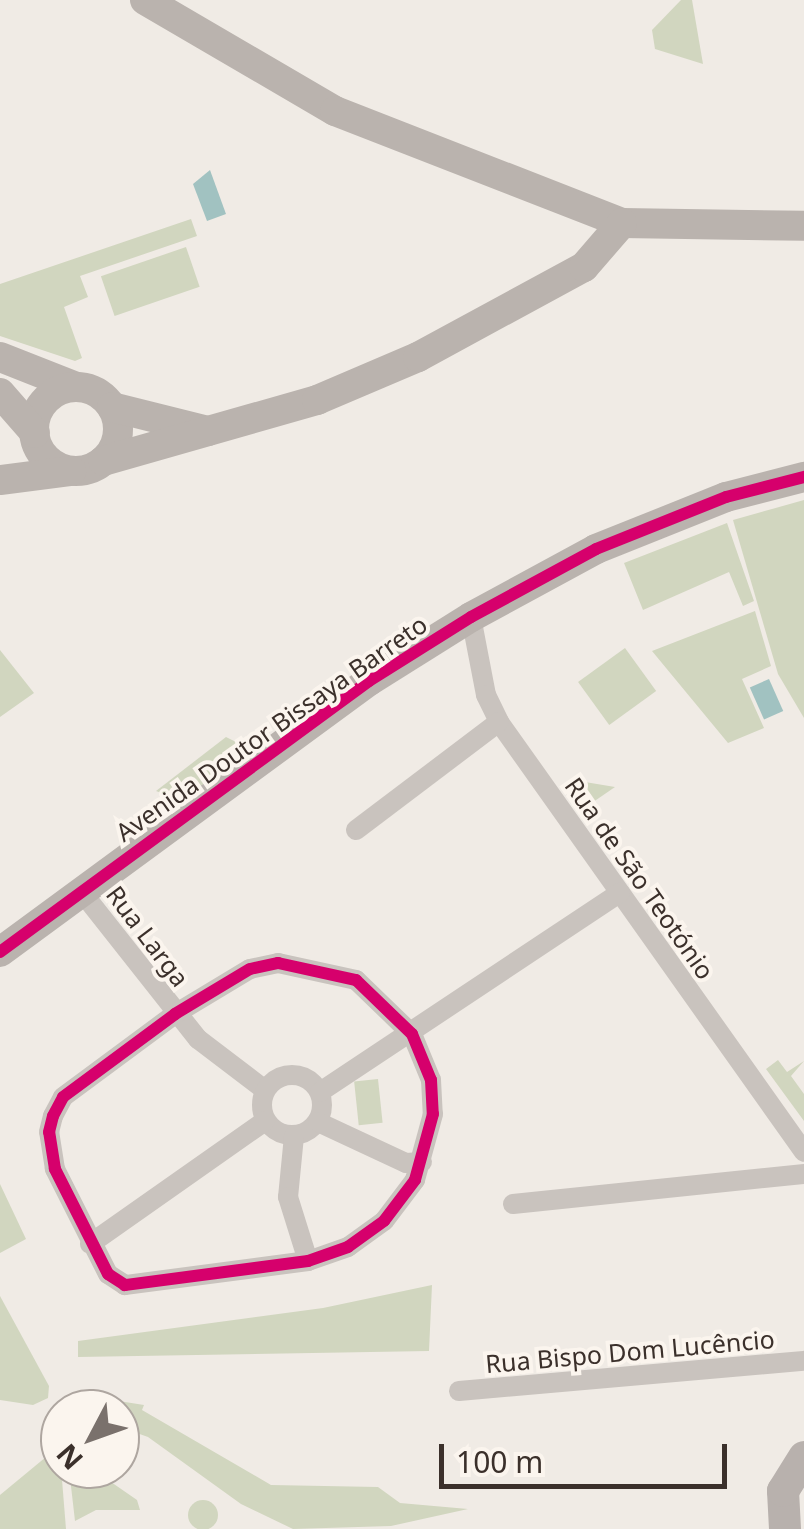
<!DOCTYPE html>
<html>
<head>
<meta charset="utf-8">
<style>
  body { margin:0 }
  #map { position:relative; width:804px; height:1529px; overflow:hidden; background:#f0ebe5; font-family:"Noto Sans",sans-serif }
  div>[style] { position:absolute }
  .green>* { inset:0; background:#d1d6bf; transform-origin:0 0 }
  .round { border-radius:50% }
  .water>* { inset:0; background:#a1c2c1; transform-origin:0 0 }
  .street>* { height:20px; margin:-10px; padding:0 10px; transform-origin:10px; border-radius:10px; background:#c9c3be }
  .street>.ring { margin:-10px; padding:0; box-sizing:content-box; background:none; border:20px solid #c9c3be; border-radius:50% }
  .secondary>* { height:30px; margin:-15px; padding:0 15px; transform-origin:15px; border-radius:15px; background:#bab3ae }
  .secondary>.ring { margin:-15px; padding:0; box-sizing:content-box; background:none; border:30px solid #bab3ae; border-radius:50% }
  .primary>* { height:32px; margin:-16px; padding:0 16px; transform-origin:16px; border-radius:16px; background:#b8b1ad }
  .cycleway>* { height:12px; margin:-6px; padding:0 6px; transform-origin:6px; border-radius:6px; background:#d6006c }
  span { translate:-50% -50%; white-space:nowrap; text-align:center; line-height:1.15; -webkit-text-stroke:8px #fbf5ee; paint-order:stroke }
  .street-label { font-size:25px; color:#3b302b }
  .north { position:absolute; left:40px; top:1389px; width:100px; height:100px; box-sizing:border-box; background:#fbf5ee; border:2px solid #aea6a0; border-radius:50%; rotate:229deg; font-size:28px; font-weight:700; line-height:40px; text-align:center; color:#3b302b }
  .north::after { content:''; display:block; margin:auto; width:35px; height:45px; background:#7a716c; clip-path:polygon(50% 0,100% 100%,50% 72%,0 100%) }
  .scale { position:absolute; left:439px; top:1444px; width:288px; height:45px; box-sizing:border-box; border:5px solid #3b302b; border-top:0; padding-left:12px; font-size:30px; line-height:35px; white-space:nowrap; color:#3b302b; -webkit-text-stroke:8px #fbf5ee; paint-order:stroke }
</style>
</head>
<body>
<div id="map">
  <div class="green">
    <i style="clip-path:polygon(681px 0,692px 0,703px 64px,655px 49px,652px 30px)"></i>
    <i style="clip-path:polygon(191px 219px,197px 236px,80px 276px,88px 297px,64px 307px,82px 358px,75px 361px,0 336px,0 284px)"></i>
    <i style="left:186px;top:247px;width:42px;height:90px;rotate:71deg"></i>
    <i style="clip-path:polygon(804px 500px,804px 718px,778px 674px,733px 520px)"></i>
    <i style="clip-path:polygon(727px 523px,754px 601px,743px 606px,729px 572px,643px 610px,624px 563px)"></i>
    <i style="clip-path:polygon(755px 611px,771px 666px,742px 679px,764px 728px,728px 743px,652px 651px)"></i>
    <i style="left:625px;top:648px;width:53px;height:58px;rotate:54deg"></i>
    <i style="clip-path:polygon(0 650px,34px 693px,0 717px)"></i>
    <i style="clip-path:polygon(226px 737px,244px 746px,233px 763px,183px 801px,156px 791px)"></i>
    <i style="clip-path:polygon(579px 781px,615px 787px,583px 809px,569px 788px)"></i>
    <i style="clip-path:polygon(778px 1060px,787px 1072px,804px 1061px,791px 1076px,804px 1094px,804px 1121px,766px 1069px)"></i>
    <i style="left:378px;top:1079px;width:44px;height:24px;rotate:84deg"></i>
    <i style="clip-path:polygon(0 1184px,26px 1239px,0 1253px)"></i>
    <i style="clip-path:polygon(432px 1285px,429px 1351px,78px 1357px,78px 1341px,323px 1308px)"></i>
    <i style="clip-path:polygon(0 1296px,49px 1386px,48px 1398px,33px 1405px,0 1400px)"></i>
    <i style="clip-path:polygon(100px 1398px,144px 1405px,142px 1410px,271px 1485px,378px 1487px,400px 1503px,468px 1509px,391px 1526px,293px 1529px,241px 1504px,148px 1437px,120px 1427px,120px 1409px,97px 1409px)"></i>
    <i style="clip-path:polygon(52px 1452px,60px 1455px,66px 1529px,0 1529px,0 1495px)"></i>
    <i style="clip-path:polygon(69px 1469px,98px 1473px,137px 1500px,140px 1510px,96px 1510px,75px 1521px)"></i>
    <i class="round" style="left:188px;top:1500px;width:30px;height:30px"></i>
  </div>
  <div class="water">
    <i style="clip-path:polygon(210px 170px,226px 214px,207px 221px,193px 184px)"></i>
    <i style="left:769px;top:679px;width:35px;height:21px;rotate:66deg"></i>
  </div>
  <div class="street">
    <i style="left:471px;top:617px;width:79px;rotate:79.1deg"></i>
    <i style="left:486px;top:695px;width:30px;rotate:64deg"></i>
    <i style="left:499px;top:722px;width:527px;rotate:54.65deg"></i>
    <i style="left:356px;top:830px;width:179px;rotate:-37.1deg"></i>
    <i style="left:81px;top:891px;width:189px;rotate:51.7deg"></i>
    <i style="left:198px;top:1039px;width:84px;rotate:37.3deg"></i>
    <i style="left:278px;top:963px;width:80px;rotate:12.3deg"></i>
    <i style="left:356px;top:980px;width:78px;rotate:44deg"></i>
    <i style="left:412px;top:1034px;width:50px;rotate:67.6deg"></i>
    <i style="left:431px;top:1080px;width:34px;rotate:87deg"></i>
    <i style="left:433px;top:1114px;width:68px;rotate:105.3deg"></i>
    <i style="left:415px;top:1180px;width:51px;rotate:127.1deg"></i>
    <i style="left:384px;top:1221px;width:44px;rotate:144.2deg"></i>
    <i style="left:348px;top:1247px;width:42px;rotate:160.7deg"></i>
    <i style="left:308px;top:1261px;width:185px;rotate:172.5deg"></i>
    <i style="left:125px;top:1285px;width:20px;rotate:-147deg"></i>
    <i style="left:108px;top:1274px;width:118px;rotate:-116.8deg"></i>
    <i style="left:55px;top:1169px;width:37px;rotate:-99deg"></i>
    <i style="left:49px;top:1132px;width:16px;rotate:-76deg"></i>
    <i style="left:53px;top:1116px;width:21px;rotate:-62deg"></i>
    <i style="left:63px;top:1097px;width:139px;rotate:-36.5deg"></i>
    <i style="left:175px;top:1014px;width:87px;rotate:-31deg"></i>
    <i style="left:250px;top:969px;width:29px;rotate:-12deg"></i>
    <i class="ring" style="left:262px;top:1075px;width:40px;height:40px"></i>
    <i style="left:320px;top:1092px;width:360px;rotate:-33.6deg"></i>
    <i style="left:318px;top:1122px;width:97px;rotate:25deg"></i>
    <i style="left:406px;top:1163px;width:16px;rotate:-4deg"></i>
    <i style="left:294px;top:1136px;width:61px;rotate:95.6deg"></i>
    <i style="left:288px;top:1197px;width:67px;rotate:72.6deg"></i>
    <i style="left:513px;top:1204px;width:293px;rotate:-5.9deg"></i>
    <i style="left:90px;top:1244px;width:214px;rotate:-35.1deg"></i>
    <i style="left:459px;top:1391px;width:346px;rotate:-5deg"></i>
  </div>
  <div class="secondary">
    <i style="left:145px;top:0;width:220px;rotate:30.3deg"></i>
    <i style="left:335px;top:111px;width:308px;rotate:21.3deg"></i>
    <i style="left:622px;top:223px;width:182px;rotate:0.9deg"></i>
    <i style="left:0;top:357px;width:82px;rotate:21.5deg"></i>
    <i class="ring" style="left:34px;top:387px;width:54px;height:54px"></i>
    <i style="left:0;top:393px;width:53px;rotate:48.8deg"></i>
    <i style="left:112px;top:407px;width:99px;rotate:14deg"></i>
    <i style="left:103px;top:461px;width:223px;rotate:-15.9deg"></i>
    <i style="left:317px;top:400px;width:110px;rotate:-23.1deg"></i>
    <i style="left:418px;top:357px;width:189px;rotate:-28.5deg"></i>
    <i style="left:584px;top:267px;width:58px;rotate:-49.2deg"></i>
    <i style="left:0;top:480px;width:72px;rotate:-7.2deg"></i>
    <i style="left:0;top:952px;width:458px;rotate:-36.3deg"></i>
    <i style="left:369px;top:681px;width:120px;rotate:-32.1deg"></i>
    <i style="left:471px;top:617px;width:142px;rotate:-28.5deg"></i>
    <i style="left:596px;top:549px;width:140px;rotate:-21.8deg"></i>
    <i style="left:726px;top:497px;width:81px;rotate:-14.4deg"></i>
  </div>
  <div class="primary">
    <i style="left:785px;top:1529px;width:38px;rotate:-93deg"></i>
    <i style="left:783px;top:1491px;width:40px;rotate:-58deg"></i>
  </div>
  <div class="cycleway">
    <i style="left:0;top:952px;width:458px;rotate:-36.3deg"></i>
    <i style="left:369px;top:681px;width:120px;rotate:-32.1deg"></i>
    <i style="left:471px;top:617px;width:142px;rotate:-28.5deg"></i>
    <i style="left:596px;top:549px;width:140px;rotate:-21.8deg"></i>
    <i style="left:726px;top:497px;width:81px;rotate:-14.4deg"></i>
    <i style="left:278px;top:963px;width:80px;rotate:12.3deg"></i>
    <i style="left:356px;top:980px;width:78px;rotate:44deg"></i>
    <i style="left:412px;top:1034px;width:50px;rotate:67.6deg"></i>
    <i style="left:431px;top:1080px;width:34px;rotate:87deg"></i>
    <i style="left:433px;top:1114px;width:68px;rotate:105.3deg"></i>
    <i style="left:415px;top:1180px;width:51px;rotate:127.1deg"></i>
    <i style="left:384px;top:1221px;width:44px;rotate:144.2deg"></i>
    <i style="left:348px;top:1247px;width:42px;rotate:160.7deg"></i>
    <i style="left:308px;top:1261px;width:185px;rotate:172.5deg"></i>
    <i style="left:125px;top:1285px;width:20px;rotate:-147deg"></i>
    <i style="left:108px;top:1274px;width:118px;rotate:-116.8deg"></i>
    <i style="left:55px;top:1169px;width:37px;rotate:-99deg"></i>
    <i style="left:49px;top:1132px;width:16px;rotate:-76deg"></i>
    <i style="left:53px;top:1116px;width:21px;rotate:-62deg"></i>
    <i style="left:63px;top:1097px;width:139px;rotate:-36.5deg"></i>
    <i style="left:175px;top:1014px;width:87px;rotate:-31deg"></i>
    <i style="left:250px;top:969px;width:29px;rotate:-12deg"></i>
  </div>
  <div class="street-label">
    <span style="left:271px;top:728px;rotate:-35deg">Avenida Doutor Bissaya Barreto</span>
    <span style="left:640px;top:878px;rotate:55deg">Rua de São Teotónio</span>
    <span style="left:148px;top:936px;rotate:53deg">Rua Larga</span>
    <span style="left:630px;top:1351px;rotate:-5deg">Rua Bispo Dom Lucêncio</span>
  </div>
  <div class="north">N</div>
  <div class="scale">100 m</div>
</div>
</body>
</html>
